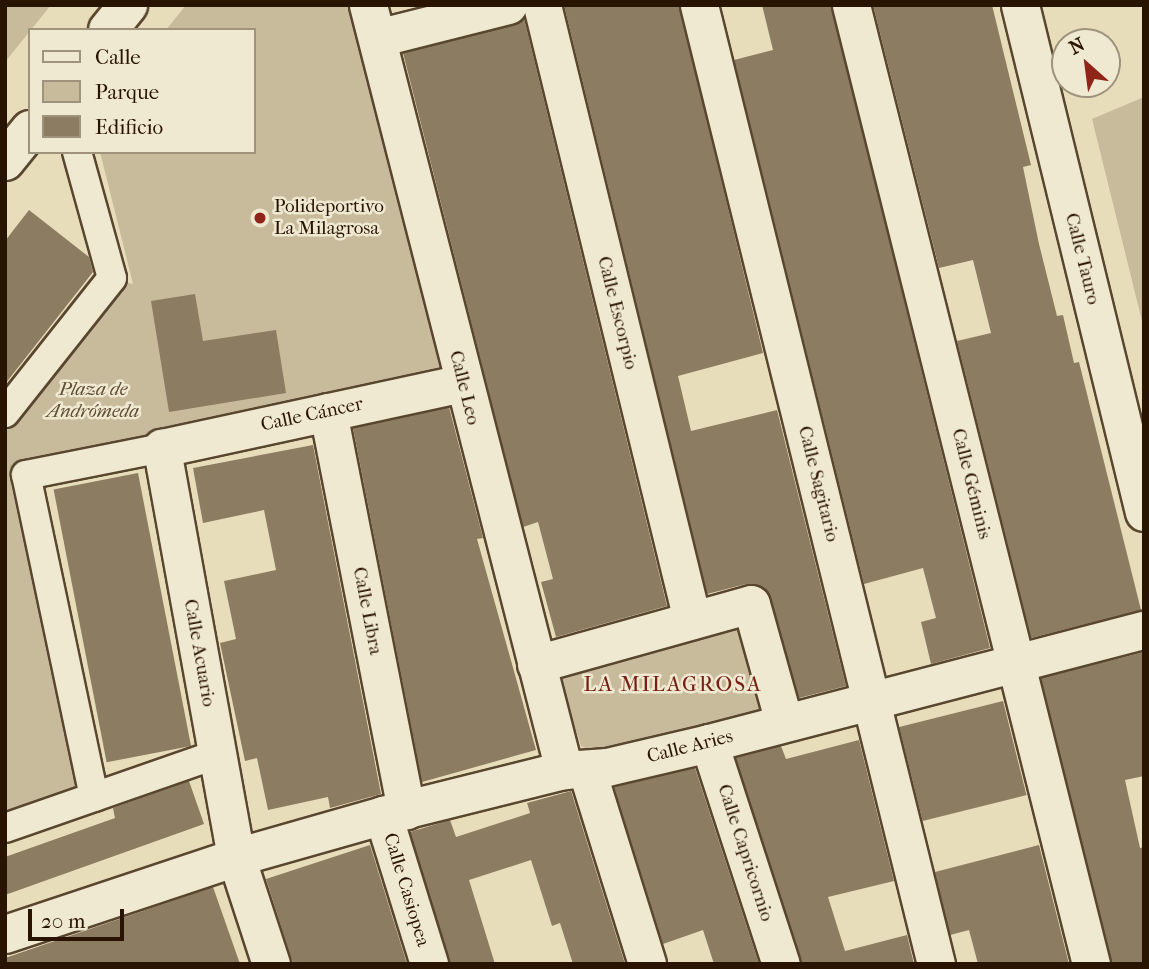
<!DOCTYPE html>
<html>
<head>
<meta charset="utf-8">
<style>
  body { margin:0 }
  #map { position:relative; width:1149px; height:969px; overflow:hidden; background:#e8ddba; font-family:"IM FELL French Canon",serif }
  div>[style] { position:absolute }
  .green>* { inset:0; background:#c8bb9b }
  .building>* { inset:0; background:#8c7c61; transform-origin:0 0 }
  .roads { filter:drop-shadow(2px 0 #59462f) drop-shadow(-2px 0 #59462f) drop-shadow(0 2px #59462f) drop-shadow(0 -2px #59462f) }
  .pedestrian>* { height:28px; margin:-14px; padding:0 14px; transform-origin:14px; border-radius:14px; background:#f0e9d2 }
  .minor>* { height:37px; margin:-18.5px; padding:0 18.5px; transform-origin:18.5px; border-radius:18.5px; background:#f0e9d2 }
  .tertiary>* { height:38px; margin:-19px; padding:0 19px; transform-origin:19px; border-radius:19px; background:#f0e9d2 }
  .dots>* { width:19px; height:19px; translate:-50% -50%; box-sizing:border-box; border:4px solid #f0e9d2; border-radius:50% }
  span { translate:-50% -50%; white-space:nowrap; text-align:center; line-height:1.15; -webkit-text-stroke:5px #f0e9d2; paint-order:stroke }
  .poi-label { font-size:19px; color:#291301 }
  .left { translate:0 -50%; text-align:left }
  .street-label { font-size:19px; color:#291301 }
  .park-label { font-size:19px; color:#614e37; font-style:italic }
  .neighbourhood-label { font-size:21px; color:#7a1f14; letter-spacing:2px }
  .frame { position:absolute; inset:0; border:7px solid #291301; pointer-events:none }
  .legend { position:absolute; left:28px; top:28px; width:228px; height:126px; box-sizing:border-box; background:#f0e9d2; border:2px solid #a0937e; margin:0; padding:9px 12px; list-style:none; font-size:21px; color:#291301 }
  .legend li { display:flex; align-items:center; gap:14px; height:35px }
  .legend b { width:35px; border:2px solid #a0937e }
  .north { position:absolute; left:1051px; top:28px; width:70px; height:70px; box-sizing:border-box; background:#f0e9d2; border:2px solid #a0937e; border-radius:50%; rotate:332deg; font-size:19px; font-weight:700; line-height:28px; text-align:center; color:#291301 }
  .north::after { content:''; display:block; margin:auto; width:24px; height:32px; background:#8f2418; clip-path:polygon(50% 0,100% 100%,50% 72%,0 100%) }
  .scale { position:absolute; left:28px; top:909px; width:96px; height:32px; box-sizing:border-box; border:4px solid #291301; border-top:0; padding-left:9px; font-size:21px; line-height:24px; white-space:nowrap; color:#291301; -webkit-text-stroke:5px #f0e9d2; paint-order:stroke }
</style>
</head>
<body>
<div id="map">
  <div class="green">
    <i style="clip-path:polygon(5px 5px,51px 5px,5px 62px)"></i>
    <i style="clip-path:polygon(186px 5px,350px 5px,441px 367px,160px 429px,162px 448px,27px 475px,94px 797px,13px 825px,5px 802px,5px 413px,112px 278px,133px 284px,100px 152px,254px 152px,254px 30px,166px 30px)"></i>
    <i style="clip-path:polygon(1144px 97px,1144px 329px,1092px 119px)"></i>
    <i style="clip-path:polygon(735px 620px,751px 629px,770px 698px,759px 711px,600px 754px,581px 746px,560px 682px,571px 664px)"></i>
  </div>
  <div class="building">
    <i style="clip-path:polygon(564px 5px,679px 5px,763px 353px,678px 376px,691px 431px,777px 410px,846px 686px,799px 698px,765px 589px,746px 584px,707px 594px)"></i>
    <i style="clip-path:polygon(762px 5px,831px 5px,990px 648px,931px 664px,921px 622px,936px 618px,923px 568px,864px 584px,734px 60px,773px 50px)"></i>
    <i style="clip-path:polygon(873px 5px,992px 5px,1031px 165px,1023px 167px,1039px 244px,1057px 316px,1063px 315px,1074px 363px,1079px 362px,1141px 610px,1031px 638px,957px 341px,991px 333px,973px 260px,939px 268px)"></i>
    <i style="clip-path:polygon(524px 18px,667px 606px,556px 637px,541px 582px,553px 579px,538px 522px,523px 527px,403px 53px,513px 25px)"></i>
    <i style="clip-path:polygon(29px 210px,89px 257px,93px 272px,5px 384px,5px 241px)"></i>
    <i style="clip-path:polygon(195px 294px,203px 341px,276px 330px,286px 393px,169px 412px,151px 301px)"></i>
    <i style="clip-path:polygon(449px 407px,483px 538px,477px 539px,536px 750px,422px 782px,353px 428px)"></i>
    <i style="clip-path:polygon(313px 445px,381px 794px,330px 808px,328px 797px,268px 810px,257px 758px,245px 761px,220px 643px,236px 639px,224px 581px,276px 570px,264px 510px,203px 523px,193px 468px)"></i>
    <i style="left:138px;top:473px;width:278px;height:86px;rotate:79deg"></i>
    <i style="clip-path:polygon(1144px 652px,1144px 776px,1125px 780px,1140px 848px,1144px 847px,1144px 964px,1111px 964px,1041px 678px)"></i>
    <i style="left:1003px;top:701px;width:97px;height:107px;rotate:76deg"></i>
    <i style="clip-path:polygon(859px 740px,894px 881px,828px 897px,845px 951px,907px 935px,914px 964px,801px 964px,736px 758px,781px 746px,786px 759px)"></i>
    <i style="clip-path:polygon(695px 768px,759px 964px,714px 964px,703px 930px,663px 944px,614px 787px)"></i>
    <i style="clip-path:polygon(189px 781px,204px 824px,5px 895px,5px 857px,115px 818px,113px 808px)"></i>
    <i style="clip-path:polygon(571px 791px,625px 964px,573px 964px,560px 923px,552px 926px,531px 860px,469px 880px,495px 964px,449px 964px,410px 832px,450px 820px,456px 837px,530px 813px,527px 803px)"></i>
    <i style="clip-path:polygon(370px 845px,407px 964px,293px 964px,266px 879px)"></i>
    <i style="clip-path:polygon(1039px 845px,1069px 964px,978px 964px,969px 930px,950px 935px,935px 872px)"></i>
    <i style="clip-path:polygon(213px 887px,240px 964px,5px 964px,5px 958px)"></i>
  </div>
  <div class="roads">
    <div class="pedestrian">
      <i style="left:5px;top:413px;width:172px;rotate:-51.6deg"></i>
      <i style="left:112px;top:278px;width:131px;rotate:-105.5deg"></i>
      <i style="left:94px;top:797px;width:329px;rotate:-101.9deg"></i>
      <i style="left:26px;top:475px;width:139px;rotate:-11.2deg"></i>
      <i style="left:5px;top:828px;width:225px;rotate:-19.2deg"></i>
    </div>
    <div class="minor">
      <i style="left:368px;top:5px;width:790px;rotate:75.63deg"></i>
      <i style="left:542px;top:5px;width:633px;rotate:76.29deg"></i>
      <i style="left:699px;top:5px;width:988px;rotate:76.12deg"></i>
      <i style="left:851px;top:5px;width:989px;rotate:75.95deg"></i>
      <i style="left:1020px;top:5px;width:522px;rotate:76.26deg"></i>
      <i style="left:377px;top:38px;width:135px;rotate:-14.1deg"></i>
      <i style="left:328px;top:412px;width:406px;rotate:78.9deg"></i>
      <i style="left:536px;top:664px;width:223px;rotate:-15.6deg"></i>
      <i style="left:751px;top:604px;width:123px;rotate:74.4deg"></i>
      <i style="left:709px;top:743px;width:232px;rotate:72deg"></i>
      <i style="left:587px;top:771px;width:202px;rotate:72.7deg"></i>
      <i style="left:383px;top:815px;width:156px;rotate:72.8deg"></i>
      <i style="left:5px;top:934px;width:243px;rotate:-18.4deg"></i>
      <i style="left:236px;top:857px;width:153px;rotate:-15.9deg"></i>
      <i style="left:383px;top:815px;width:187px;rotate:-14deg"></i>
      <i style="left:564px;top:770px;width:43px;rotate:-4deg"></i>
      <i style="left:607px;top:767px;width:105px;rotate:-13.2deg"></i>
      <i style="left:709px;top:743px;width:449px;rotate:-14.6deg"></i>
      <i style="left:271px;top:964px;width:113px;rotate:-108.1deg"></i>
      <i style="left:236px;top:857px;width:416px;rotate:-100.3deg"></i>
      <i style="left:162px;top:448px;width:307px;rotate:-12.2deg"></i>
    </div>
    <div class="tertiary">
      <i style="left:108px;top:30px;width:32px;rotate:-51deg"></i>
      <i style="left:5px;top:161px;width:40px;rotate:-51deg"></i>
    </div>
  </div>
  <div class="dots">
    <i style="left:260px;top:218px;background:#8f2418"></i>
  </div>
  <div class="poi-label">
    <span class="left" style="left:274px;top:218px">Polideportivo<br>La Milagrosa</span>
  </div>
  <div class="street-label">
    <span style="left:1082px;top:259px;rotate:76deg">Calle Tauro</span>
    <span style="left:617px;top:313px;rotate:76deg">Calle Escorpio</span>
    <span style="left:464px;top:388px;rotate:76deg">Calle Leo</span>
    <span style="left:312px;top:415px;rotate:-12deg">Calle Cáncer</span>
    <span style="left:818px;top:484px;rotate:76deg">Calle Sagitario</span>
    <span style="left:971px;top:484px;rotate:76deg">Calle Géminis</span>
    <span style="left:367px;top:611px;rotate:79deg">Calle Libra</span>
    <span style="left:199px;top:653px;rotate:80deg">Calle Acuario</span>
    <span style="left:690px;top:747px;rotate:-14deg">Calle Aries</span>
    <span style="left:745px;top:853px;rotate:72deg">Calle Capricornio</span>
    <span style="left:406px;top:890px;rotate:73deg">Calle Casiopea</span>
  </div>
  <div class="park-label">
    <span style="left:93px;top:401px">Plaza de<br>Andrómeda</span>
  </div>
  <div class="neighbourhood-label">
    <span style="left:673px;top:684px">LA MILAGROSA</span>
  </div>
  <div class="frame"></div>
  <ul class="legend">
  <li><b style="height:9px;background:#f0e9d2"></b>Calle</li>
  <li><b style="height:19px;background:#c8bb9b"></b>Parque</li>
  <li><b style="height:19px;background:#8c7c61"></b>Edificio</li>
  </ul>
  <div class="north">N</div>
  <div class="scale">20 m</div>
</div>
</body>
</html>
